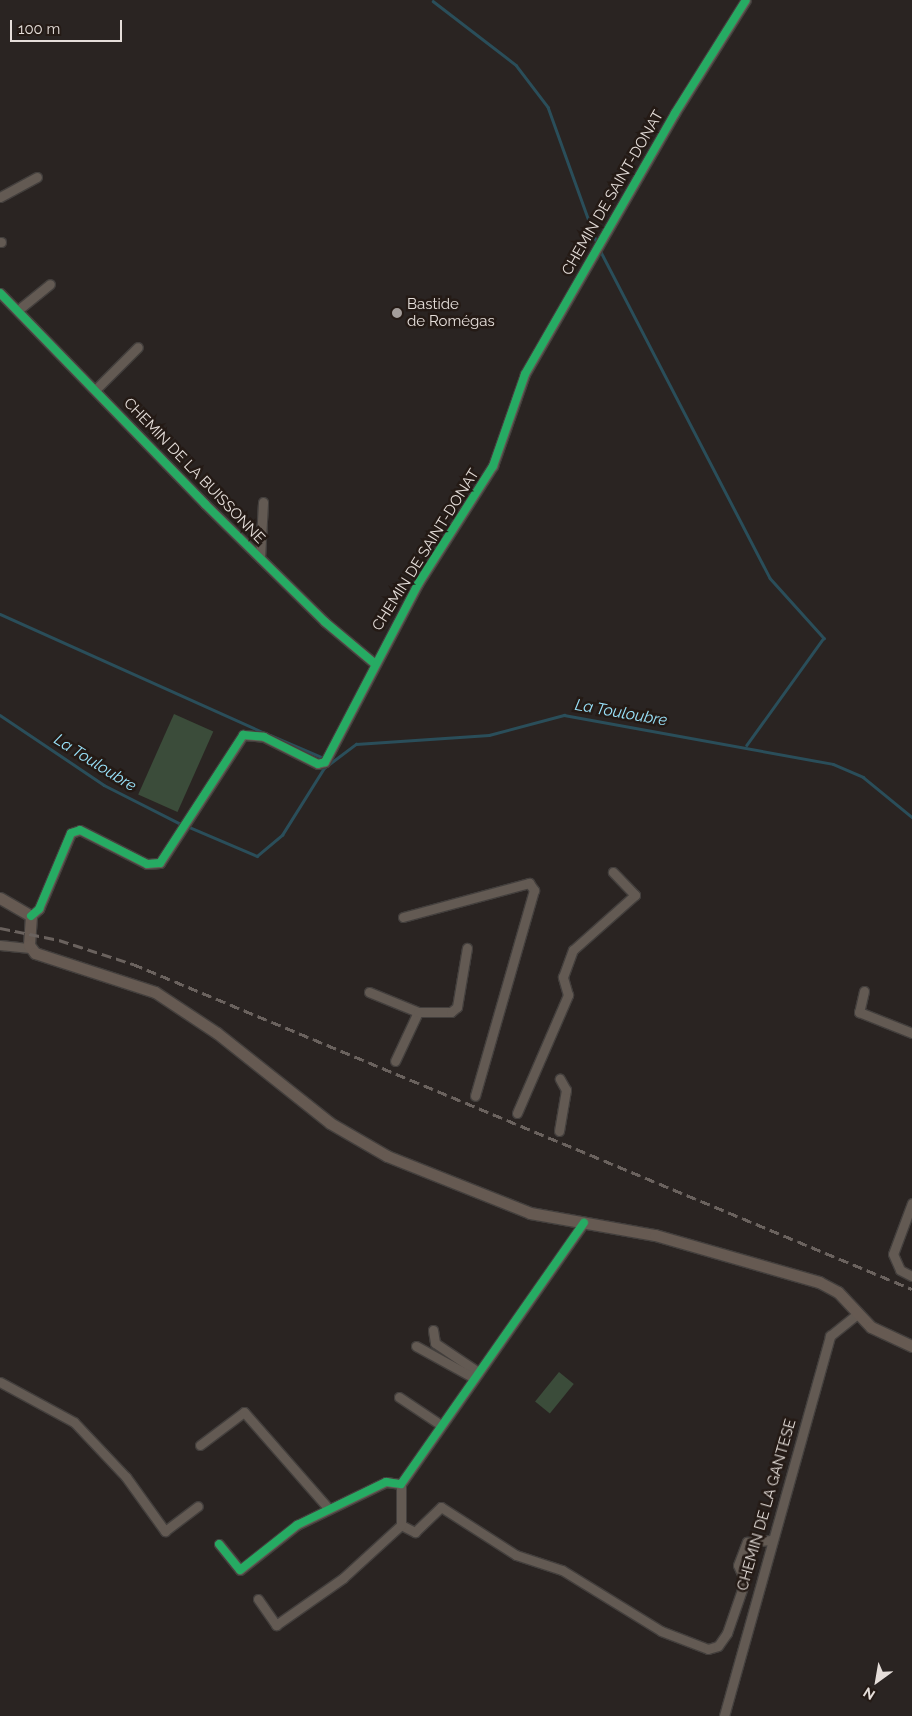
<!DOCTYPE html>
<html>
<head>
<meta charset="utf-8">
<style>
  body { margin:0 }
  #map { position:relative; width:912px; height:1716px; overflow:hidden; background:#2a2422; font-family:Raleway,sans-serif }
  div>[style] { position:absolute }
  .green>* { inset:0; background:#3b4c3a; transform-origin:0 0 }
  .stream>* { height:2.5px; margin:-1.25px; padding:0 1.25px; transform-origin:1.25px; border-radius:1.25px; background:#2a4e5a }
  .roads { filter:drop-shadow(1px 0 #433f3d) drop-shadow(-1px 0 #433f3d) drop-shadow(0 1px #433f3d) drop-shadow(0 -1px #433f3d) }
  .minor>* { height:9px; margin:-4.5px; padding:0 4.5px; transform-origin:4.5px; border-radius:4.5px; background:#635a53 }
  .major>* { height:11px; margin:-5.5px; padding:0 5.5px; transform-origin:5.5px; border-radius:5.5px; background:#665a52 }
  .rail>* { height:2.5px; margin-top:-1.25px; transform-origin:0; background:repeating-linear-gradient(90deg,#6a625e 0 10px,transparent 0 15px) }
  .cycleway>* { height:8px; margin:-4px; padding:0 4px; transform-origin:4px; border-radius:4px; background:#26ab63 }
  .dots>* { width:14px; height:14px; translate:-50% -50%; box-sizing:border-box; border:2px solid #241a15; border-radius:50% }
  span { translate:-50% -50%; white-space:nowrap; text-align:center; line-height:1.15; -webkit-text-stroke:5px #241a15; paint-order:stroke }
  .street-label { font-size:15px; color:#e5deda }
  .poi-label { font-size:15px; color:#e5deda }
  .left { translate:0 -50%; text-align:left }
  .water-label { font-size:16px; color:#9ae3fb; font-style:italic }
  .north { position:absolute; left:852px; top:1656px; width:50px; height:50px; -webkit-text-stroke:4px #241a15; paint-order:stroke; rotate:212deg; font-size:14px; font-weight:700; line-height:20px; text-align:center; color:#e5deda }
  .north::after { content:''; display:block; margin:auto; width:18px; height:22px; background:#e5deda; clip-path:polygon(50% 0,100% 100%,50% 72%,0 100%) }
  .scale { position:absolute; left:10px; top:20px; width:112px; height:22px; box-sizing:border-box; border:2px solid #e5deda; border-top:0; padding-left:6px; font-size:15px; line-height:18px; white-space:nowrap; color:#e5deda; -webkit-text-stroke:4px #241a15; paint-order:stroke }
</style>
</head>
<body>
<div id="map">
  <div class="green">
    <i style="left:174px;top:714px;width:43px;height:88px;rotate:24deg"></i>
    <i style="left:559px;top:1372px;width:19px;height:38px;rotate:39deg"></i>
  </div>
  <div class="stream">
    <i style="left:433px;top:1px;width:105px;rotate:37.6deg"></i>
    <i style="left:516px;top:65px;width:53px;rotate:52.7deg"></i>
    <i style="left:548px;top:107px;width:145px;rotate:70.2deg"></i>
    <i style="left:600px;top:250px;width:369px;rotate:62.6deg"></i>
    <i style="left:770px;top:578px;width:81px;rotate:48deg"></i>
    <i style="left:824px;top:638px;width:132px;rotate:125.7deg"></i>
    <i style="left:0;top:614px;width:290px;rotate:24.2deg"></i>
    <i style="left:0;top:715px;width:125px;rotate:33.9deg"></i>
    <i style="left:104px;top:785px;width:86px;rotate:26.9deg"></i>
    <i style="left:270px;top:735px;width:59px;rotate:23.1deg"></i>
    <i style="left:189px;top:827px;width:74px;rotate:23.1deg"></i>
    <i style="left:257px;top:856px;width:33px;rotate:-40deg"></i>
    <i style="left:282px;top:835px;width:79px;rotate:-57.9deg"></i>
    <i style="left:324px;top:768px;width:40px;rotate:-37deg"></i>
    <i style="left:356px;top:744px;width:133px;rotate:-3.9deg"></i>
    <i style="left:489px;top:735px;width:78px;rotate:-14.9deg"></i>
    <i style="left:564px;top:715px;width:273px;rotate:10.3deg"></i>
    <i style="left:833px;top:764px;width:33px;rotate:23deg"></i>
    <i style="left:863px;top:777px;width:63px;rotate:39.2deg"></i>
  </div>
  <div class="roads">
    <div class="minor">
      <i style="left:0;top:197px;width:42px;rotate:-28.4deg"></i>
      <i style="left:0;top:242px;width:1px"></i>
      <i style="left:0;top:293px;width:294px;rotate:45.8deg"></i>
      <i style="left:205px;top:504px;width:168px;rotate:44.5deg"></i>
      <i style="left:325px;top:622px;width:64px;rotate:39.9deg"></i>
      <i style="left:18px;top:310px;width:41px;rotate:-39.1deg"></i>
      <i style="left:96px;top:389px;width:59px;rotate:-45deg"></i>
      <i style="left:260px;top:558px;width:56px;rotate:-86.9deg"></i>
      <i style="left:31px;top:916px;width:11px;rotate:-41deg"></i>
      <i style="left:39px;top:909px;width:82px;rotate:-67.2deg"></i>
      <i style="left:71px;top:833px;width:9px;rotate:-18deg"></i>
      <i style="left:80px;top:830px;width:75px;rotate:26.9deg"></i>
      <i style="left:147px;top:864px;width:13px;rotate:-4deg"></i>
      <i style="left:160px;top:863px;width:153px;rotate:-57deg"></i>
      <i style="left:243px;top:735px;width:21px;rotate:5deg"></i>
      <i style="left:264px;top:737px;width:60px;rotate:26.6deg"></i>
      <i style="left:318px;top:764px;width:7px;rotate:-16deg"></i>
      <i style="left:325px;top:762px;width:201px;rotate:-62.4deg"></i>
      <i style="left:418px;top:584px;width:140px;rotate:-57.6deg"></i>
      <i style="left:493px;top:466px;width:97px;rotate:-70.8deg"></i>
      <i style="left:525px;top:374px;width:301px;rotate:-60.1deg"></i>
      <i style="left:675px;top:113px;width:133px;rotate:-57.9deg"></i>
      <i style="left:403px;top:917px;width:131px;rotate:-15.1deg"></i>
      <i style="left:529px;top:883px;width:9px;rotate:54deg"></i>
      <i style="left:534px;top:890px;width:214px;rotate:106deg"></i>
      <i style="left:0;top:945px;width:30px;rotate:6deg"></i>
      <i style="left:864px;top:991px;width:22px;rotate:103deg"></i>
      <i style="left:859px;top:1012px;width:57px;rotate:21.6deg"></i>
      <i style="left:369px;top:992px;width:53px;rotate:22.2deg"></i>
      <i style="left:418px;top:1012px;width:54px;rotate:115.1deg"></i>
      <i style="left:418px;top:1012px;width:33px"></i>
      <i style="left:451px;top:1012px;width:8px;rotate:-40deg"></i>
      <i style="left:457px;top:1007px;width:60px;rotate:-80.4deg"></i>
      <i style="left:517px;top:1113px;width:129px;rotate:-66.6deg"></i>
      <i style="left:568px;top:995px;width:19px;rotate:-106deg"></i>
      <i style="left:563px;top:977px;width:29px;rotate:-70deg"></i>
      <i style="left:573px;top:950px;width:83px;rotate:-41.6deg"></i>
      <i style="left:635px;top:895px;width:32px;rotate:-134deg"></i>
      <i style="left:559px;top:1131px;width:42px;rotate:-80.3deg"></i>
      <i style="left:566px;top:1090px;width:13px;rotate:-119deg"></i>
      <i style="left:912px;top:1203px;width:54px;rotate:110.4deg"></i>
      <i style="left:893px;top:1254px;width:17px;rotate:66deg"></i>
      <i style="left:900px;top:1270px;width:13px;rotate:27deg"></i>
      <i style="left:433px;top:1330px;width:13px;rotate:81deg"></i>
      <i style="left:435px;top:1343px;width:52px;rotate:34deg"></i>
      <i style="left:416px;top:1346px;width:66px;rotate:28.9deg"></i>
      <i style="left:0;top:1382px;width:84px;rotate:28.4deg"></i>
      <i style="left:74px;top:1422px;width:76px;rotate:46.6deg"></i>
      <i style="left:126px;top:1477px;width:67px;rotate:54.2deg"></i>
      <i style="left:165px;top:1531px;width:41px;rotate:-37.1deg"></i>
      <i style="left:399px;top:1397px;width:50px;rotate:33.7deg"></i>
      <i style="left:200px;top:1445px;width:55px;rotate:-36.9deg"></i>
      <i style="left:244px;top:1412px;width:129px;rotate:48.8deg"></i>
      <i style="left:401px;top:1525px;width:16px;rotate:27deg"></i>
      <i style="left:415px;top:1532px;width:36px;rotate:-44deg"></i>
      <i style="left:441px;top:1507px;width:89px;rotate:32.6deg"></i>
      <i style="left:516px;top:1555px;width:48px;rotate:18.1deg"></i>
      <i style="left:562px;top:1570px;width:116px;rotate:31.6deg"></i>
      <i style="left:661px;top:1631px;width:50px;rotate:21deg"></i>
      <i style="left:708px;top:1649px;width:10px;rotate:-17deg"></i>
      <i style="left:718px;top:1646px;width:16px;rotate:-55deg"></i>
      <i style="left:727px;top:1633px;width:55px;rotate:-70.9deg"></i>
      <i style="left:745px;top:1581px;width:17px;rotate:-114deg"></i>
      <i style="left:738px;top:1565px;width:25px;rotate:-69deg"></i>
      <i style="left:747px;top:1542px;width:24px;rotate:-5deg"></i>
      <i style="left:219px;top:1544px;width:33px;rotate:51deg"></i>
      <i style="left:240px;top:1570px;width:73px;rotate:-38.3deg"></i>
      <i style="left:297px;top:1525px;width:99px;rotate:-25.8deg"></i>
      <i style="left:386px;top:1482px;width:15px;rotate:8deg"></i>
      <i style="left:401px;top:1484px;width:319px;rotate:-55deg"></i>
      <i style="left:258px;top:1599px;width:32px;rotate:55deg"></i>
      <i style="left:276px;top:1625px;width:82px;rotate:-35deg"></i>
      <i style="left:343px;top:1578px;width:79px;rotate:-42.4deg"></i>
      <i style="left:401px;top:1525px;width:41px;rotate:-90deg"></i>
      <i style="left:724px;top:1716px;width:395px;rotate:-74.4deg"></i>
      <i style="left:830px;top:1336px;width:35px;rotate:-39deg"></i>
    </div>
    <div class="major">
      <i style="left:0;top:898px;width:36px;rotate:30deg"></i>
      <i style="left:31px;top:916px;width:29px;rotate:94deg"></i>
      <i style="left:29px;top:945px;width:10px;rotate:53deg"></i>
      <i style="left:35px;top:953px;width:126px;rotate:18deg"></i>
      <i style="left:155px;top:992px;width:74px;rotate:33.5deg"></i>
      <i style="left:217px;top:1033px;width:144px;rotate:38.5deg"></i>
      <i style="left:330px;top:1123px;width:66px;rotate:30.1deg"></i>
      <i style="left:387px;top:1156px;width:154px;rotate:21.7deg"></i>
      <i style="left:530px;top:1213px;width:127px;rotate:10deg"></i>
      <i style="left:655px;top:1235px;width:171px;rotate:16deg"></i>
      <i style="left:819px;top:1282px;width:21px;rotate:28deg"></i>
      <i style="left:838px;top:1292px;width:48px;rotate:46.7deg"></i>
      <i style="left:871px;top:1327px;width:45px;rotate:24.9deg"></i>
    </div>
  </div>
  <div class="rail">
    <i style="left:0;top:928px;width:60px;rotate:11.5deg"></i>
    <i style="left:59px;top:940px;width:78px;rotate:18deg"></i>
    <i style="left:133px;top:964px;width:844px;rotate:22.65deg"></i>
  </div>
  <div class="cycleway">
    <i style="left:0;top:293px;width:294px;rotate:45.8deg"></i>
    <i style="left:205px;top:504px;width:168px;rotate:44.5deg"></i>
    <i style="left:325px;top:622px;width:64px;rotate:39.9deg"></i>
    <i style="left:31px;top:916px;width:11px;rotate:-41deg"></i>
    <i style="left:39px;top:909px;width:82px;rotate:-67.2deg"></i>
    <i style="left:71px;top:833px;width:9px;rotate:-18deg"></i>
    <i style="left:80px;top:830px;width:75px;rotate:26.9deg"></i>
    <i style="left:147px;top:864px;width:13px;rotate:-4deg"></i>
    <i style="left:160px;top:863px;width:153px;rotate:-57deg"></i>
    <i style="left:243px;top:735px;width:21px;rotate:5deg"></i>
    <i style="left:264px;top:737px;width:60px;rotate:26.6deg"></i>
    <i style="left:318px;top:764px;width:7px;rotate:-16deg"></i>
    <i style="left:325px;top:762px;width:201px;rotate:-62.4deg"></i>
    <i style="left:418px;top:584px;width:140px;rotate:-57.6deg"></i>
    <i style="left:493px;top:466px;width:97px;rotate:-70.8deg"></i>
    <i style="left:525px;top:374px;width:301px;rotate:-60.1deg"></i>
    <i style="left:675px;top:113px;width:133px;rotate:-57.9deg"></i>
    <i style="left:219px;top:1544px;width:33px;rotate:51deg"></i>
    <i style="left:240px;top:1570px;width:73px;rotate:-38.3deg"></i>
    <i style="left:297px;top:1525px;width:99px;rotate:-25.8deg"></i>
    <i style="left:386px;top:1482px;width:15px;rotate:8deg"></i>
    <i style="left:401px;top:1484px;width:319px;rotate:-55deg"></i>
  </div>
  <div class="dots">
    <i style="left:397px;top:313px;background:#a49d9a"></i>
  </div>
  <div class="street-label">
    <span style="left:613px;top:193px;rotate:-60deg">CHEMIN DE SAINT-DONAT</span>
    <span style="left:194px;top:471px;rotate:46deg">CHEMIN DE LA BUISSONNE</span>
    <span style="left:426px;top:550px;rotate:-58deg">CHEMIN DE SAINT-DONAT</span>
    <span style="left:767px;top:1505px;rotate:-74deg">CHEMIN DE LA GANTESE</span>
  </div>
  <div class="poi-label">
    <span class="left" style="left:407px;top:313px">Bastide<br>de Romégas</span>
  </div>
  <div class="water-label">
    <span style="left:621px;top:713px;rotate:10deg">La Touloubre</span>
    <span style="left:95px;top:763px;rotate:32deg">La Touloubre</span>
  </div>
  <div class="north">N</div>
  <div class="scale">100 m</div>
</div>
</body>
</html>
